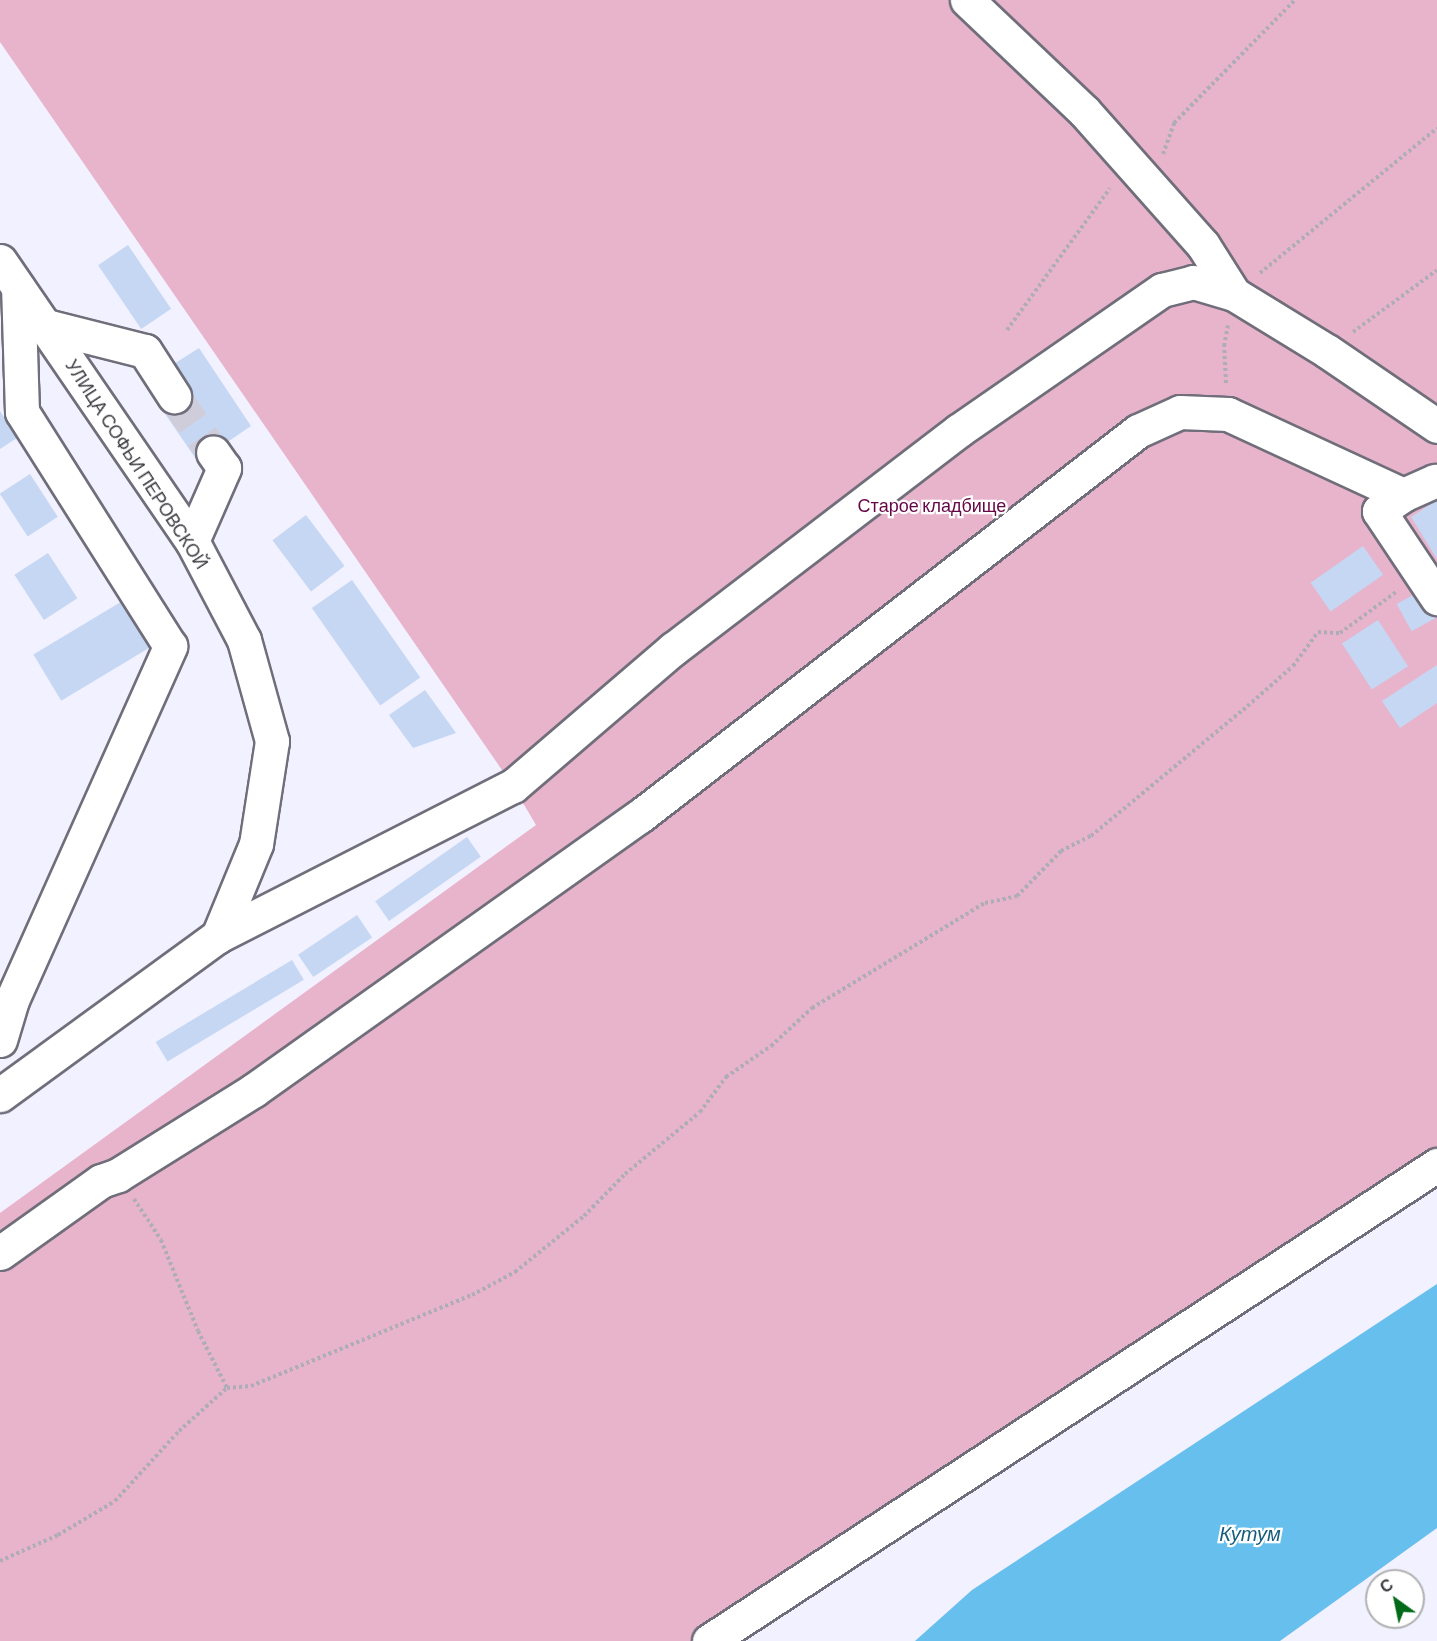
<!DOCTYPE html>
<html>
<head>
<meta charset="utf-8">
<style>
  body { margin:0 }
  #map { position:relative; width:1437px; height:1641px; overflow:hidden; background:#f2f1ff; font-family:Barlow,sans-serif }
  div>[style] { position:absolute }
  .green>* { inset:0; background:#e7b4cc }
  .water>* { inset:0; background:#66bfec }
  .building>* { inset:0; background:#c6d7f3; transform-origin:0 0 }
  .minor-tunnel>* { height:33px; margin-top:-16.5px; transform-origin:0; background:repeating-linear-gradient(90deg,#cecdd9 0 33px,transparent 0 49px) }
  .path>* { height:4px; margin-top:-2px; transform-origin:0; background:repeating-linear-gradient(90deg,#adacb7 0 3px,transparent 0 6px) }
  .roads { filter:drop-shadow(2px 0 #706e7a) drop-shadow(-2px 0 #706e7a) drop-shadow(0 2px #706e7a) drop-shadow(0 -2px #706e7a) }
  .minor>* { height:33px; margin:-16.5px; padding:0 16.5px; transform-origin:16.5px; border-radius:16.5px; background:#fff }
  .major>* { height:33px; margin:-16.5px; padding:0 16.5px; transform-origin:16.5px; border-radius:16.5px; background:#fff }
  span { translate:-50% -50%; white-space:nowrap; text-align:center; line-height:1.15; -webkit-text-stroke:4.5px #fff; paint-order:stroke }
  .street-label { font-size:18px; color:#3c3b41 }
  .park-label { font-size:18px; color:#660644 }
  .water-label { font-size:20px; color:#175c7b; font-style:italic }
  .north { position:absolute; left:1365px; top:1569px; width:60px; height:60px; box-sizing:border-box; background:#fff; border:2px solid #b1b1b3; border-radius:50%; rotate:327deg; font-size:16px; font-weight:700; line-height:24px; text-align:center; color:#3c3b41 }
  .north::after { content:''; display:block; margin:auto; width:21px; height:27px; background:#006a18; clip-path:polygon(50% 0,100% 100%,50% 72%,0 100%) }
</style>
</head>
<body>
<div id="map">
  <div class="green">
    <i style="clip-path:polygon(0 0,1437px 0,1437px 1154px,707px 1641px,0 1641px,0 1213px,536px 825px,513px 786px,0 42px)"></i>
  </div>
  <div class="water">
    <i style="clip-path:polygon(1437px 1284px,1437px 1528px,1280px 1641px,915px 1641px,972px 1590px)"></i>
  </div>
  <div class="building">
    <i style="left:128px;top:245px;width:77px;height:36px;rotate:56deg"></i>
    <i style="clip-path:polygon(199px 348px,251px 426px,198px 462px,159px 405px,184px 389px,169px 367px)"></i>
    <i style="clip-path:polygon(0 411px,17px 438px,0 449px)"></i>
    <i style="left:30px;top:474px;width:51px;height:36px;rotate:57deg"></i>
    <i style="clip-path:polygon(1437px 500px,1437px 559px,1411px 517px)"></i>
    <i style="left:306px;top:515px;width:64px;height:42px;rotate:53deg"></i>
    <i style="left:1363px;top:546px;width:35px;height:64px;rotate:55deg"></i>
    <i style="left:48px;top:553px;width:54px;height:40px;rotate:57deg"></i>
    <i style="left:352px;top:580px;width:119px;height:49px;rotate:55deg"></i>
    <i style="left:144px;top:588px;width:54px;height:129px;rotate:59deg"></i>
    <i style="left:1422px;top:590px;width:31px;height:29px;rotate:61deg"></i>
    <i style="left:1378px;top:620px;width:55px;height:43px;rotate:57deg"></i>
    <i style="clip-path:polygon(1437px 665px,1437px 703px,1400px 728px,1382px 701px)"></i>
    <i style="clip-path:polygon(425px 690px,456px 733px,413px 748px,389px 715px)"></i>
    <i style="left:467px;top:837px;width:24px;height:112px;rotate:55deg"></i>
    <i style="left:357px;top:915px;width:27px;height:71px;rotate:56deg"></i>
    <i style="left:292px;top:960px;width:23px;height:159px;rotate:59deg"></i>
  </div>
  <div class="minor-tunnel">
    <i style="left:174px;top:396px;width:68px;rotate:55.1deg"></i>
  </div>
  <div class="path">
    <i style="left:1163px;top:154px;width:33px;rotate:-70deg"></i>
    <i style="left:1174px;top:123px;width:173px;rotate:-45.5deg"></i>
    <i style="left:1260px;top:273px;width:229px;rotate:-39.3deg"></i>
    <i style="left:1007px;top:330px;width:175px;rotate:-54deg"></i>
    <i style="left:1353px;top:332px;width:104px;rotate:-36.4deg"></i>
    <i style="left:1226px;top:383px;width:37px;rotate:-93deg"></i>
    <i style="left:1224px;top:346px;width:21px;rotate:-79deg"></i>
    <i style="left:134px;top:1199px;width:49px;rotate:56.6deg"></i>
    <i style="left:161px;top:1240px;width:98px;rotate:67.9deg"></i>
    <i style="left:198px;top:1331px;width:64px;rotate:63deg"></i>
    <i style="left:227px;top:1388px;width:24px;rotate:-5deg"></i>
    <i style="left:251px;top:1386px;width:239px;rotate:-22.4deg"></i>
    <i style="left:472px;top:1295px;width:49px;rotate:-28.1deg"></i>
    <i style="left:515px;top:1272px;width:89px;rotate:-39.1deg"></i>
    <i style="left:584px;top:1216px;width:59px;rotate:-45.7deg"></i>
    <i style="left:625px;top:1174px;width:97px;rotate:-39.6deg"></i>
    <i style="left:700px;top:1112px;width:44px;rotate:-53.4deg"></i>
    <i style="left:726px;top:1077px;width:55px;rotate:-34.6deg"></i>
    <i style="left:771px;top:1046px;width:56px;rotate:-42.8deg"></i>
    <i style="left:812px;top:1008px;width:202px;rotate:-31.3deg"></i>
    <i style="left:985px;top:903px;width:33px;rotate:-12deg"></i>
    <i style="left:1017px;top:896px;width:63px;rotate:-45.6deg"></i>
    <i style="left:1061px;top:851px;width:34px;rotate:-27deg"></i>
    <i style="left:1091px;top:836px;width:197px;rotate:-39.7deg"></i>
    <i style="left:1243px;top:710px;width:67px;rotate:-41.3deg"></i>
    <i style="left:1293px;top:666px;width:42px;rotate:-53.7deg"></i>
    <i style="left:1318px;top:632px;width:22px;rotate:3deg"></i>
    <i style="left:1340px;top:633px;width:69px;rotate:-36.2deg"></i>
    <i style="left:0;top:1561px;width:64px;rotate:-24.1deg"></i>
    <i style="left:58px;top:1535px;width:66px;rotate:-30.8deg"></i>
    <i style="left:115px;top:1501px;width:95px;rotate:-47.6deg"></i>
    <i style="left:179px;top:1431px;width:64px;rotate:-41.9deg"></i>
  </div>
  <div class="roads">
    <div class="minor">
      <i style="left:967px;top:0;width:161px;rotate:43.5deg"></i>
      <i style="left:1084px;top:111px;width:179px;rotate:48.4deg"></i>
      <i style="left:1203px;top:245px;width:58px;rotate:57.7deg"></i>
      <i style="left:46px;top:326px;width:102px;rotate:14.2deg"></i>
      <i style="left:145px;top:351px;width:54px;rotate:57.2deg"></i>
      <i style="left:1403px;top:495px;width:29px;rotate:146deg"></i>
      <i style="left:1379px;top:511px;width:105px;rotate:56.3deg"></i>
      <i style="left:192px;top:541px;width:80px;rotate:-66.3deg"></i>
      <i style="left:224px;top:468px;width:19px;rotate:-125deg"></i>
      <i style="left:218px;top:936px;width:331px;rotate:-27deg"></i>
      <i style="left:513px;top:786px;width:211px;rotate:-40.6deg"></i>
      <i style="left:673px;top:649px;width:359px;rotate:-37.4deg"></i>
      <i style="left:958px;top:431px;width:248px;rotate:-34.7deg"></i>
      <i style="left:1162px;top:290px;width:32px;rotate:-14deg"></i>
      <i style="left:1193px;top:282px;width:43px;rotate:16.3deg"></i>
      <i style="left:1234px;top:294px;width:109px;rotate:31.5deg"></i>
      <i style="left:1327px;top:351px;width:133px;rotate:34.3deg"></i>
      <i style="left:0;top:1040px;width:42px;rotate:-73.3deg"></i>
      <i style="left:12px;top:1000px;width:388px;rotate:-65.9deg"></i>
      <i style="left:170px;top:646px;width:277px;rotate:-122.3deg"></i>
      <i style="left:22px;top:412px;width:124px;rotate:-91.8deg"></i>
      <i style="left:0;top:1253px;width:124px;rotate:-35.5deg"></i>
      <i style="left:101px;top:1181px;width:18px;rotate:-19deg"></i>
      <i style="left:118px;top:1175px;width:160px;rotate:-32deg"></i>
      <i style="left:254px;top:1090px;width:473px;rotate:-35.4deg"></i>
      <i style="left:640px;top:816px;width:629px;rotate:-37.71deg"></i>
      <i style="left:1138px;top:431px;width:46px;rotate:-24.3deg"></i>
      <i style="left:1180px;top:412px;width:48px;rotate:2.4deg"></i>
      <i style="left:1228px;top:414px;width:193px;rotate:24.8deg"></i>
      <i style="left:1403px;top:495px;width:35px;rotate:-24deg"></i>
      <i style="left:709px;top:1641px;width:870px;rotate:-33.18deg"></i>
    </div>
    <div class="major">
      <i style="left:0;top:261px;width:340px;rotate:55.6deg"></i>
      <i style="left:192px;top:541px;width:112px;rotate:62.3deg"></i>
      <i style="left:244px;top:640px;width:105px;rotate:74.5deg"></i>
      <i style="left:272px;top:741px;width:104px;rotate:98.8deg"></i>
      <i style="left:256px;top:844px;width:100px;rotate:112.4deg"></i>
      <i style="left:218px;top:936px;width:270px;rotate:143.9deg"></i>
    </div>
  </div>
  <div class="street-label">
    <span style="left:137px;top:464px;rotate:57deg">УЛИЦА СОФЬИ ПЕРОВСКОЙ</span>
  </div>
  <div class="park-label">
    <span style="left:932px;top:505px">Старое кладбище</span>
  </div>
  <div class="water-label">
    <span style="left:1250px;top:1533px">Кутум</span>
  </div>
  <div class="north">С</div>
</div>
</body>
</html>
